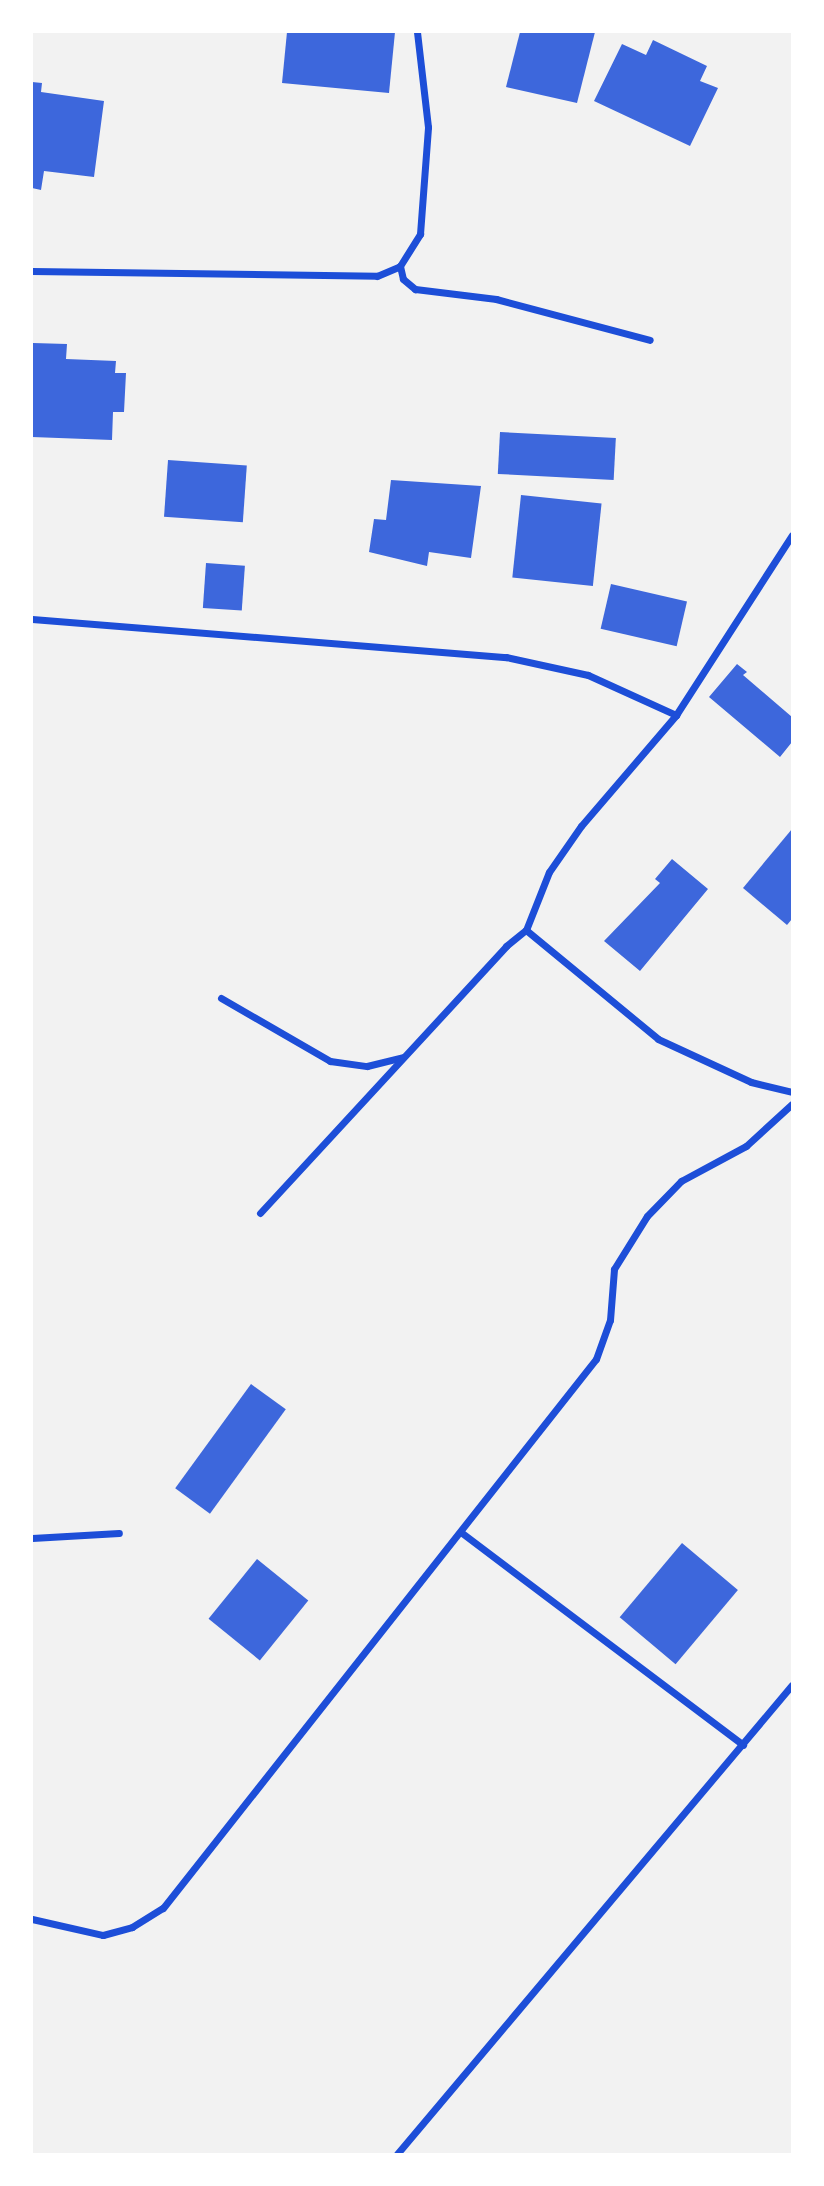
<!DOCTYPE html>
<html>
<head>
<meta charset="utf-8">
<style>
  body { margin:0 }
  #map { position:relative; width:824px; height:2186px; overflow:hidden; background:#f2f2f2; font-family:"Noto Sans",sans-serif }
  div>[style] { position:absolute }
  .building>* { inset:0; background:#3d67dc; transform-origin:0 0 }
  .minor>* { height:7px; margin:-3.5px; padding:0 3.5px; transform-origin:3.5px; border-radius:3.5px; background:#1d4ed8 }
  span { translate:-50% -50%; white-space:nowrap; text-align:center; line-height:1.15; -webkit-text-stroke:5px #fff; paint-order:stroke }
  .frame { position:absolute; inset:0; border:33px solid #fff; pointer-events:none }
</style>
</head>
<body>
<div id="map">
  <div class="building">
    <i style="clip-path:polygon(287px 32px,395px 32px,389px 93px,282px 83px)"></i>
    <i style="clip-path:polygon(520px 32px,595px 32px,577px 103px,506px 87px)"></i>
    <i style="clip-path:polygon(653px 40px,707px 66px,700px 81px,718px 88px,690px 146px,594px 101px,622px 44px,646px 55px)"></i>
    <i style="clip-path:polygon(32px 82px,42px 83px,41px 92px,104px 101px,94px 177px,44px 171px,41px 190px,32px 188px)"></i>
    <i style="clip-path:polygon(33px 343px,67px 344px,66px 359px,116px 361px,115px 373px,126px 373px,124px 412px,113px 412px,112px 440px,32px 437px)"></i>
    <i style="left:500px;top:432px;width:116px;height:42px;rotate:3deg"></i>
    <i style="left:168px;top:460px;width:79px;height:57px;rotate:4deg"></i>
    <i style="clip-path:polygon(391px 480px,481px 486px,471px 558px,429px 552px,427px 566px,369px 552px,374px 519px,386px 520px)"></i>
    <i style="left:521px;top:495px;width:81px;height:83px;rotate:6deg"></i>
    <i style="left:206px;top:563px;width:39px;height:45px;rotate:4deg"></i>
    <i style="left:611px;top:584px;width:78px;height:46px;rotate:13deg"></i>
    <i style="clip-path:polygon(737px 664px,747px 672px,743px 675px,792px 717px,792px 742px,780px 757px,709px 697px)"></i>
    <i style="clip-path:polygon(792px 829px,792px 919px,787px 925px,743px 888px)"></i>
    <i style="clip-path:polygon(672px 859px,708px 889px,640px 971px,604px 941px,660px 883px,655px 879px)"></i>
    <i style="left:251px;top:1384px;width:43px;height:129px;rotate:36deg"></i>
    <i style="left:682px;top:1543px;width:73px;height:97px;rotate:40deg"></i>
    <i style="left:257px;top:1559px;width:66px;height:77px;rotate:39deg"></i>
  </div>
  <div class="minor">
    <i style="left:400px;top:266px;width:13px;rotate:77deg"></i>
    <i style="left:403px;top:279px;width:16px;rotate:40deg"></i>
    <i style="left:415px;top:289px;width:82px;rotate:7deg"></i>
    <i style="left:496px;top:299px;width:159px;rotate:14.9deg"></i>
    <i style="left:32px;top:271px;width:345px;rotate:0.8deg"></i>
    <i style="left:377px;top:276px;width:25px;rotate:-23deg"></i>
    <i style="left:400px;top:266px;width:38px;rotate:-58deg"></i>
    <i style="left:420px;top:234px;width:107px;rotate:-85.7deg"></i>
    <i style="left:428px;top:127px;width:96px;rotate:-96.6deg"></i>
    <i style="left:32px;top:619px;width:476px;rotate:4.6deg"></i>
    <i style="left:506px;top:657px;width:84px;rotate:12.4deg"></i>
    <i style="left:588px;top:675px;width:97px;rotate:24.4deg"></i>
    <i style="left:526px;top:930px;width:171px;rotate:39.5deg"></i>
    <i style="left:658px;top:1039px;width:102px;rotate:24.8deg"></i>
    <i style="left:751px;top:1082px;width:42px;rotate:13.7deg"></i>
    <i style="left:221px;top:998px;width:126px;rotate:30deg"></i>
    <i style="left:330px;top:1061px;width:37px;rotate:8deg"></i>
    <i style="left:367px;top:1066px;width:37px;rotate:-14deg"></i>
    <i style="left:260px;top:1213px;width:363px;rotate:-47.3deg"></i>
    <i style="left:506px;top:946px;width:26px;rotate:-39deg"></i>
    <i style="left:526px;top:930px;width:62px;rotate:-68.4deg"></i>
    <i style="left:549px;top:872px;width:56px;rotate:-55.2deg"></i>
    <i style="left:581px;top:826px;width:146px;rotate:-49.4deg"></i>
    <i style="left:676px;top:715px;width:214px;rotate:-57.2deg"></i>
    <i style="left:462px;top:1533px;width:352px;rotate:37deg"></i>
    <i style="left:32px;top:1538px;width:87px;rotate:-3.3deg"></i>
    <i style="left:32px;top:1919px;width:73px;rotate:12.7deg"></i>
    <i style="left:103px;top:1935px;width:30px;rotate:-15deg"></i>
    <i style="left:132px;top:1927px;width:36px;rotate:-32deg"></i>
    <i style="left:163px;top:1908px;width:699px;rotate:-51.74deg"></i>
    <i style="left:596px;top:1359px;width:41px;rotate:-70.3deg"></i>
    <i style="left:610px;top:1320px;width:51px;rotate:-85.5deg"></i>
    <i style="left:614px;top:1269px;width:62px;rotate:-58.1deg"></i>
    <i style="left:647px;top:1216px;width:49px;rotate:-45.8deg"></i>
    <i style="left:681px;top:1181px;width:74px;rotate:-28.3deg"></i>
    <i style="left:746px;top:1146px;width:62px;rotate:-42.4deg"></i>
    <i style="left:397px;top:2154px;width:613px;rotate:-49.9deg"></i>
  </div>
  <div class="frame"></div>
</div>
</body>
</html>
